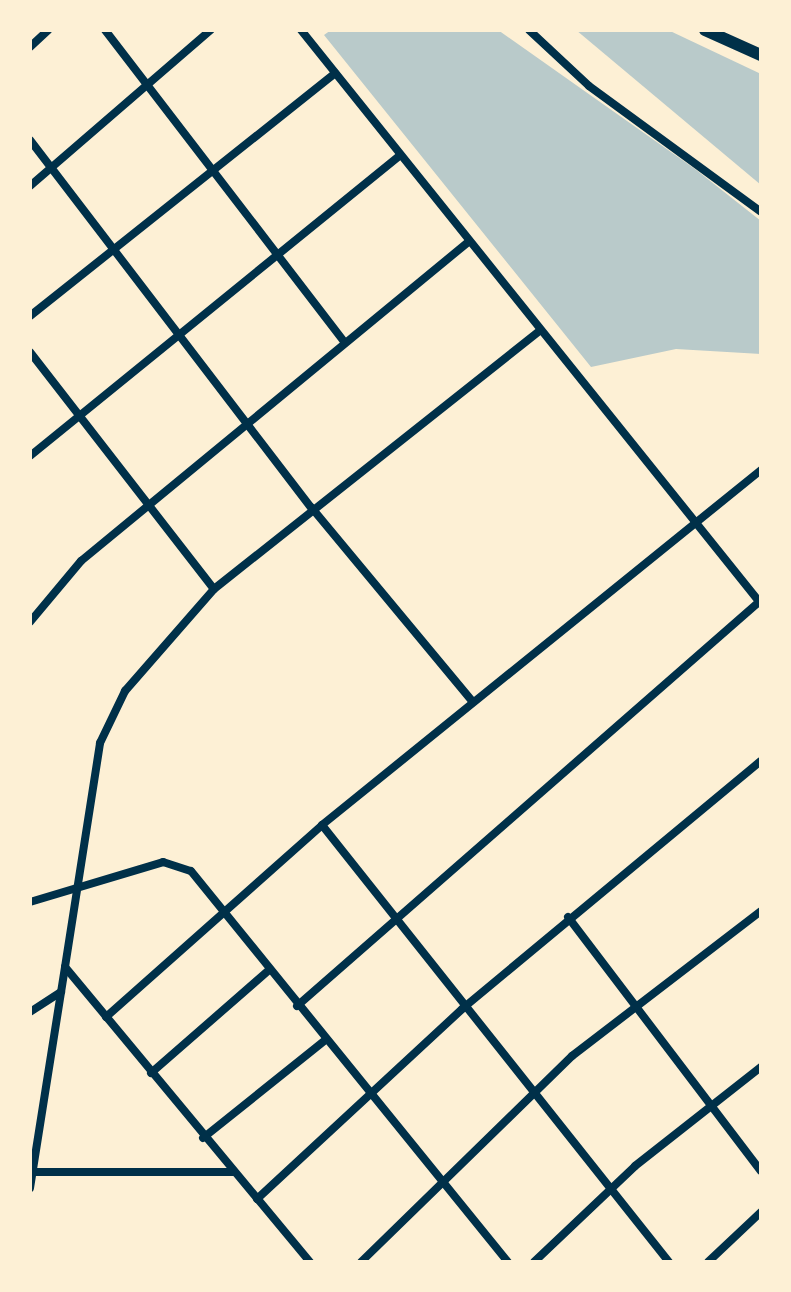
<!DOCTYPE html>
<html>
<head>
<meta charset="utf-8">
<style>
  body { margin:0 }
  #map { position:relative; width:791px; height:1292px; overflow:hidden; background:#fdf0d5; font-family:Montserrat,sans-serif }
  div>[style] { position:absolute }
  .green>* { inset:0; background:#b9caca }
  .minor>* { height:8px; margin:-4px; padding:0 4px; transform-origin:4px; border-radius:4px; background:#003049 }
  .tertiary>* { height:12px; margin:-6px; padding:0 6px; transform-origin:6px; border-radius:6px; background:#003049 }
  span { translate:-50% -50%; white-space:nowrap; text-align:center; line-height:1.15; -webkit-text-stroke:7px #fdf0d5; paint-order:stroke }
  .frame { position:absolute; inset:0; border:32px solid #fdf0d5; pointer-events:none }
</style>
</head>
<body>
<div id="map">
  <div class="green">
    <i style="clip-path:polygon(331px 30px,498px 30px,695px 169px,761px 221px,761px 354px,676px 349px,591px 367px,324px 35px)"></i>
    <i style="clip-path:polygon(576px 30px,668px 30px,761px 74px,761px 185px)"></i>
  </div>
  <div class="minor">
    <i style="left:105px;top:30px;width:394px;rotate:52.5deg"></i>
    <i style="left:301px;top:30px;width:736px;rotate:51.29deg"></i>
    <i style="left:529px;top:30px;width:82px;rotate:43deg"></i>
    <i style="left:589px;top:86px;width:213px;rotate:36.2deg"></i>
    <i style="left:30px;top:47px;width:25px;rotate:-43deg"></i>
    <i style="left:30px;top:140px;width:462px;rotate:52.6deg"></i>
    <i style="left:311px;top:507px;width:252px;rotate:50.3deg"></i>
    <i style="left:30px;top:186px;width:239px;rotate:-40.8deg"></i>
    <i style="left:30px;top:316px;width:390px;rotate:-38.5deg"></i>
    <i style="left:30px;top:352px;width:300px;rotate:52.2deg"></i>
    <i style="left:30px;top:456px;width:474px;rotate:-39.1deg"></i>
    <i style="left:30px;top:622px;width:80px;rotate:-50.1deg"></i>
    <i style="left:81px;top:561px;width:500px;rotate:-39.48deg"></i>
    <i style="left:322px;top:825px;width:558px;rotate:51.55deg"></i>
    <i style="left:30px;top:902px;width:139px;rotate:-16.7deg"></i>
    <i style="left:163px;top:862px;width:29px;rotate:18deg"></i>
    <i style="left:191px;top:871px;width:503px;rotate:50.97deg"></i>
    <i style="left:568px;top:917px;width:319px;rotate:52.8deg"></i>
    <i style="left:297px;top:1006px;width:614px;rotate:-41.17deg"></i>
    <i style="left:30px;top:1012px;width:37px;rotate:-33deg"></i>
    <i style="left:106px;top:1017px;width:289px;rotate:-41.6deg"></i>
    <i style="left:322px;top:825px;width:565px;rotate:-38.96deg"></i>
    <i style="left:151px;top:1073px;width:157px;rotate:-41.1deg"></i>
    <i style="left:203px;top:1138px;width:155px;rotate:-38.7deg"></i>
    <i style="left:35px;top:1172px;width:199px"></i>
    <i style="left:30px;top:1188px;width:224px;rotate:-81deg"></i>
    <i style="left:257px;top:1199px;width:280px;rotate:-42.8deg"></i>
    <i style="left:462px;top:1009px;width:388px;rotate:-39.7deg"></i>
    <i style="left:310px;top:1262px;width:383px;rotate:-129.7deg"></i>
    <i style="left:65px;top:967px;width:227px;rotate:-81.1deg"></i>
    <i style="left:100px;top:743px;width:58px;rotate:-64.3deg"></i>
    <i style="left:125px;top:691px;width:135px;rotate:-48.9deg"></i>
    <i style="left:214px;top:589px;width:415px;rotate:-38.4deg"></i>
    <i style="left:361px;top:1262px;width:295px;rotate:-44.3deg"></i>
    <i style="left:572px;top:1056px;width:238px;rotate:-37.5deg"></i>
    <i style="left:534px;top:1262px;width:139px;rotate:-43.5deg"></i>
    <i style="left:635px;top:1166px;width:160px;rotate:-38.2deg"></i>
    <i style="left:708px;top:1262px;width:73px;rotate:-43.3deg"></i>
  </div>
  <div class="tertiary">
    <i style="left:705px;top:30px;width:61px;rotate:24.1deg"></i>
  </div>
  <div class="frame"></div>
</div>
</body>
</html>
